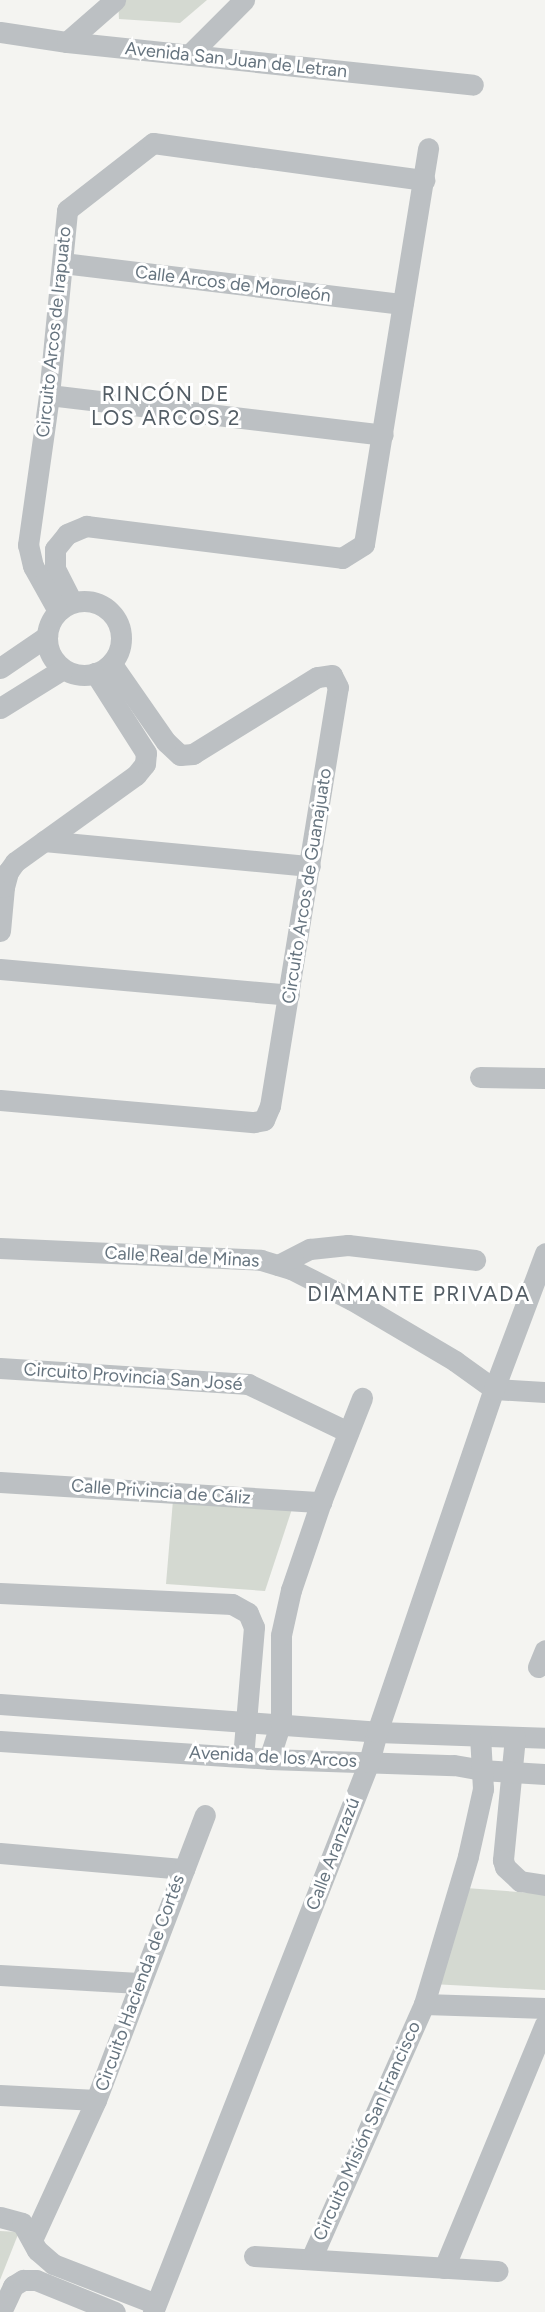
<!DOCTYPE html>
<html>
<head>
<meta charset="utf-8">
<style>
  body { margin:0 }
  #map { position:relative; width:545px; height:2312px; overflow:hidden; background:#f4f4f1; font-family:Figtree,sans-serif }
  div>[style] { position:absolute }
  .green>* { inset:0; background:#d4d9d1 }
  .street>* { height:21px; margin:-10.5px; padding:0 10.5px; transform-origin:10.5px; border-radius:10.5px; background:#bcc0c3 }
  .street>.ring { margin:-10.5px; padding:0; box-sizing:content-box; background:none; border:21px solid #bcc0c3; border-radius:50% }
  span { translate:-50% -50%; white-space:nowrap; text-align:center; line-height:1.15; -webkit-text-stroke:6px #fff; paint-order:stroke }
  .street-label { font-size:18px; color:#66747f }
  .quarter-label { font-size:21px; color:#535d65; letter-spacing:1.5px }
</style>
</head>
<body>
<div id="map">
  <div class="green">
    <i style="clip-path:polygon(118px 0,207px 0,180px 23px,119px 19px)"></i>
    <i style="clip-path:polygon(173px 1500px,292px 1509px,265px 1591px,166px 1584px)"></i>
    <i style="clip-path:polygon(466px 1888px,545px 1894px,545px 1990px,432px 1984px)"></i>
    <i style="clip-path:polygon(0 2231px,19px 2232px,0 2280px)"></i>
  </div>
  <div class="street">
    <i style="left:0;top:32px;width:68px;rotate:8.5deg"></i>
    <i style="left:67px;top:42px;width:408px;rotate:6deg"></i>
    <i style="left:67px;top:42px;width:64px;rotate:-41.2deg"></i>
    <i style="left:189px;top:55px;width:78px;rotate:-45deg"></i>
    <i style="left:63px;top:263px;width:342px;rotate:6.9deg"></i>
    <i style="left:49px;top:395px;width:336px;rotate:6.8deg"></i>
    <i class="ring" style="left:47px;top:601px;width:53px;height:53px"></i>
    <i style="left:72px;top:602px;width:37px;rotate:-117deg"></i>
    <i style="left:55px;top:569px;width:20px;rotate:-90deg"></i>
    <i style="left:55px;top:549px;width:19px;rotate:-51deg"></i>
    <i style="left:67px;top:534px;width:21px;rotate:-23deg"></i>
    <i style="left:86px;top:526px;width:258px;rotate:7.1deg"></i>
    <i style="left:342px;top:558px;width:26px;rotate:-32deg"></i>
    <i style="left:364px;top:544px;width:401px;rotate:-80.8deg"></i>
    <i style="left:58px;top:611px;width:51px;rotate:-119.1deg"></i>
    <i style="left:33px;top:566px;width:22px;rotate:-103deg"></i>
    <i style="left:28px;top:545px;width:151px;rotate:-82deg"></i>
    <i style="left:49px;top:395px;width:186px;rotate:-84.4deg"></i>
    <i style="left:67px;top:210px;width:109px;rotate:-37.9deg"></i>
    <i style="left:153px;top:143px;width:274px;rotate:7.8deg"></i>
    <i style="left:0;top:668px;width:57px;rotate:-34.2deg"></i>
    <i style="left:0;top:708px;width:74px;rotate:-31.8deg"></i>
    <i style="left:44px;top:841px;width:267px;rotate:5.4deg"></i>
    <i style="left:0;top:931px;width:44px;rotate:-84.8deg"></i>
    <i style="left:4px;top:887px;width:16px;rotate:-75deg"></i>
    <i style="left:8px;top:872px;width:12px;rotate:-55deg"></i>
    <i style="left:15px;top:862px;width:149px;rotate:-35.7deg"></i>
    <i style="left:136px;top:775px;width:14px;rotate:-51deg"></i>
    <i style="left:145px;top:764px;width:11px;rotate:-85deg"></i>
    <i style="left:146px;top:753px;width:95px;rotate:-122.5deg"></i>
    <i style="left:0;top:969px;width:290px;rotate:5.1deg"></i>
    <i style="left:480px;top:1077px;width:65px;rotate:0.9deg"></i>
    <i style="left:0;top:1100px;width:255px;rotate:5deg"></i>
    <i style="left:254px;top:1122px;width:10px;rotate:-11deg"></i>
    <i style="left:264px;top:1120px;width:15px;rotate:-67deg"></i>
    <i style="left:270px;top:1106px;width:424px;rotate:-80.8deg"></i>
    <i style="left:338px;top:687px;width:13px;rotate:-117deg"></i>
    <i style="left:332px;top:675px;width:15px;rotate:172deg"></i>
    <i style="left:317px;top:677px;width:146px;rotate:148.2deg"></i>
    <i style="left:193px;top:754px;width:13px;rotate:176deg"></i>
    <i style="left:180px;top:755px;width:19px;rotate:-137deg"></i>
    <i style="left:166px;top:742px;width:96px;rotate:-124.8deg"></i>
    <i style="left:0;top:1248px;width:261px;rotate:2.6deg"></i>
    <i style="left:261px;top:1260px;width:31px;rotate:17deg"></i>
    <i style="left:291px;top:1269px;width:68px;rotate:26.9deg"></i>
    <i style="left:352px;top:1300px;width:120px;rotate:30.6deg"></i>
    <i style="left:455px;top:1361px;width:48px;rotate:35.7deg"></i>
    <i style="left:494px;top:1389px;width:51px;rotate:3.4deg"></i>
    <i style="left:278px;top:1265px;width:36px;rotate:-27deg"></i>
    <i style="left:310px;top:1249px;width:38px;rotate:-6deg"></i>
    <i style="left:348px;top:1245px;width:128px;rotate:6.7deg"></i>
    <i style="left:0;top:1368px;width:249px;rotate:3.7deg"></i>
    <i style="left:248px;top:1384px;width:111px;rotate:25.6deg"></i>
    <i style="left:0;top:1482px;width:322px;rotate:3.6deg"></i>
    <i style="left:0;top:1593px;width:232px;rotate:2.7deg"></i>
    <i style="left:232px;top:1604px;width:18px;rotate:29deg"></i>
    <i style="left:248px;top:1613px;width:15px;rotate:67deg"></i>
    <i style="left:254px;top:1627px;width:130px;rotate:94.8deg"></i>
    <i style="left:538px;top:1667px;width:18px;rotate:-68deg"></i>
    <i style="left:0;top:1704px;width:378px;rotate:4.2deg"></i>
    <i style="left:377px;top:1732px;width:168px;rotate:2deg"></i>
    <i style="left:515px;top:1737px;width:124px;rotate:95.6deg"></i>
    <i style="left:503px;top:1860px;width:7px;rotate:74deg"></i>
    <i style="left:505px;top:1867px;width:21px;rotate:43deg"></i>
    <i style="left:520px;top:1881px;width:25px;rotate:9deg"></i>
    <i style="left:0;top:1741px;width:270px;rotate:3.8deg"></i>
    <i style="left:269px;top:1759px;width:185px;rotate:1.9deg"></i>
    <i style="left:454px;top:1765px;width:27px;rotate:10deg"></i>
    <i style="left:481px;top:1770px;width:64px;rotate:3.6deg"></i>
    <i style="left:269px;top:1759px;width:38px;rotate:-72deg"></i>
    <i style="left:281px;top:1723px;width:88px;rotate:-90deg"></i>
    <i style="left:281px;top:1635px;width:46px;rotate:-77.5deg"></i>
    <i style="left:291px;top:1590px;width:93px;rotate:-71.2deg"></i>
    <i style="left:321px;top:1502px;width:112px;rotate:-68.5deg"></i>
    <i style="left:0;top:1853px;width:185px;rotate:5deg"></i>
    <i style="left:0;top:1975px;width:139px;rotate:3.3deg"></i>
    <i style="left:424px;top:2004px;width:121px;rotate:1.9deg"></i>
    <i style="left:0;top:2095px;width:96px;rotate:3deg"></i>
    <i style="left:0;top:2217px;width:23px;rotate:15deg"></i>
    <i style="left:22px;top:2223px;width:31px;rotate:61deg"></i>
    <i style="left:37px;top:2250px;width:21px;rotate:41deg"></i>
    <i style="left:53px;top:2264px;width:110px;rotate:21.2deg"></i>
    <i style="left:32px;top:2240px;width:154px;rotate:-65.4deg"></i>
    <i style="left:96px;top:2100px;width:305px;rotate:-69.1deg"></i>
    <i style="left:254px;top:2256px;width:244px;rotate:3.5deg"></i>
    <i style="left:311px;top:2259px;width:279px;rotate:-66.1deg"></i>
    <i style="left:424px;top:2004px;width:154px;rotate:-73.4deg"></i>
    <i style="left:468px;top:1856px;width:69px;rotate:-77.4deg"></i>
    <i style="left:483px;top:1789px;width:53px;rotate:-93.2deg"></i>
    <i style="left:444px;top:2268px;width:264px;rotate:-67.5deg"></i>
    <i style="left:1px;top:2312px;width:29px;rotate:-65deg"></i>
    <i style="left:13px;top:2286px;width:12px;rotate:-31deg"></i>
    <i style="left:23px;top:2280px;width:13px"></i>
    <i style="left:36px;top:2280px;width:85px;rotate:22.1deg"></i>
    <i style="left:153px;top:2312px;width:591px;rotate:-68.56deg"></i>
    <i style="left:369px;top:1762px;width:31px;rotate:-75deg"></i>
    <i style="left:377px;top:1732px;width:362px;rotate:-71.2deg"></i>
    <i style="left:494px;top:1389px;width:145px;rotate:-69.4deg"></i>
  </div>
  <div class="street-label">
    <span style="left:236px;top:60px;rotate:6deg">Avenida San Juan de Letran</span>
    <span style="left:233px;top:284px;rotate:7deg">Calle Arcos de Moroleón</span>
    <span style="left:54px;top:332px;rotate:-84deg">Circuito Arcos de Irapuato</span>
    <span style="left:307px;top:886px;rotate:-81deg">Circuito Arcos de Guanajuato</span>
    <span style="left:182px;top:1257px;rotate:3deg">Calle Real de Minas</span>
    <span style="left:133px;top:1377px;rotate:4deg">Circuito Provincia San José</span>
    <span style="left:161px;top:1492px;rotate:4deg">Calle Privincia de Cáliz</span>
    <span style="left:273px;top:1757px;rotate:3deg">Avenida de los Arcos</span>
    <span style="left:333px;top:1854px;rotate:-69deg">Calle Aranzazú</span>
    <span style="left:140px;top:1983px;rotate:-70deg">Circuito Hacienda de Cortés</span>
    <span style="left:367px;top:2131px;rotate:-66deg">Circuito Misión San Francisco</span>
  </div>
  <div class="quarter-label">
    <span style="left:166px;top:406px">RINCÓN DE<br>LOS ARCOS 2</span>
    <span style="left:419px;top:1294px">DIAMANTE PRIVADA</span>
  </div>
</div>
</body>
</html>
